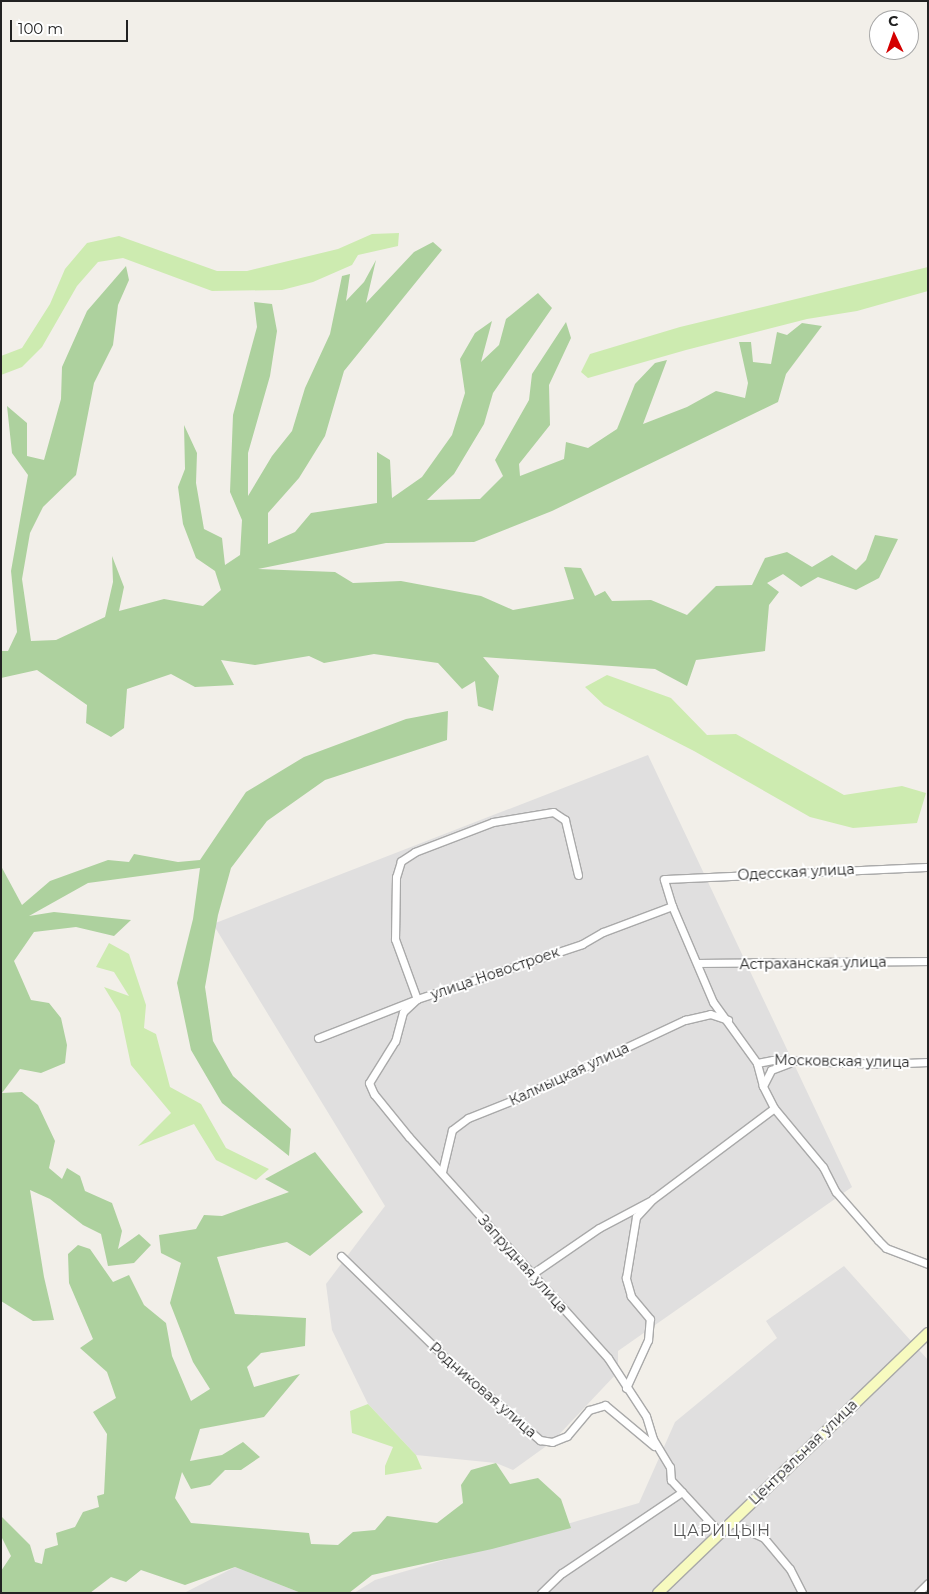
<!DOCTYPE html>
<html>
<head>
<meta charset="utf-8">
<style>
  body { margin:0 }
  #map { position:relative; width:929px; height:1594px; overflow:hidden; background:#f2efe9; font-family:Montserrat,sans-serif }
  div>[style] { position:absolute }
  .residential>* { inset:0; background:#e0dfdf }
  .grass>* { inset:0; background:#cdebb0 }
  .forest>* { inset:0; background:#add19e }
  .roads { filter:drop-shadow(1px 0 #a9a9a9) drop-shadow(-1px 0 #a9a9a9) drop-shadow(0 1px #a9a9a9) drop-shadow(0 -1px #a9a9a9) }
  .street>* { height:7px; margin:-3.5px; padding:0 3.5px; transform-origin:3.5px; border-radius:3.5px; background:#fff }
  .secondary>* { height:10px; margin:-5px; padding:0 5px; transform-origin:5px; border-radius:5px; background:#f7fabf }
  span { translate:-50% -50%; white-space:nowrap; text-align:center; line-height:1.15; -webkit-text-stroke:4px #fff; paint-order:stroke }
  .street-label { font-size:14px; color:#222 }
  .quarter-label { font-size:16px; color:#555; letter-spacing:1px }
  .frame { position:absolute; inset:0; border:2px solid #222; pointer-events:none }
  .north { position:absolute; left:869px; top:10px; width:50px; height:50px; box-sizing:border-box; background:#fff; border:1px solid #a7a7a7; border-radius:50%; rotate:357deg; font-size:14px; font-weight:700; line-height:20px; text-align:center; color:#222 }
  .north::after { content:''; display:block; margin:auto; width:18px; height:22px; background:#d40000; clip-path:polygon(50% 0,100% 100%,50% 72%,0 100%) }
  .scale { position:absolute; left:10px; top:20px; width:118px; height:22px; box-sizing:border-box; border:2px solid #222; border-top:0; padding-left:6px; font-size:15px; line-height:18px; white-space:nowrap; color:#222; -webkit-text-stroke:4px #fff; paint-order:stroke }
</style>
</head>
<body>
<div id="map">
  <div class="residential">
    <i style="clip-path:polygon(648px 755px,852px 1187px,618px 1351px,618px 1372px,552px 1442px,513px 1470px,496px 1463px,416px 1455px,368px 1404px,332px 1330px,326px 1284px,385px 1206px,213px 924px)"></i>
    <i style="clip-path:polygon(844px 1266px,928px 1360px,928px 1593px,354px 1593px,375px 1580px,639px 1503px,675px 1422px,777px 1338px,766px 1321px)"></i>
    <i style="clip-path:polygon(235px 1567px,301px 1593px,184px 1593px)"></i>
  </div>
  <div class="grass">
    <i style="clip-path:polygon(399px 233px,398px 246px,358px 255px,352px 265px,313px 282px,282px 290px,212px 291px,123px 258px,98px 262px,77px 286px,42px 347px,22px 367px,1px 375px,1px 356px,22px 348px,50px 304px,65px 269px,87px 243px,119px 236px,217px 271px,247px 271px,338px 249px,372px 234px)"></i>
    <i style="clip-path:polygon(928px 267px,928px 291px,857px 311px,807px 319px,686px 350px,588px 378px,581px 372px,590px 354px,680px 327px)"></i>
    <i style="clip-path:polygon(607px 675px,671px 698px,707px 735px,736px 734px,844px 795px,902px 786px,926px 793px,917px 823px,853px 828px,810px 817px,694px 751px,604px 705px,585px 687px)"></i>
    <i style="clip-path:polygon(109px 943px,129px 954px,146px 1005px,144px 1028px,156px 1034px,170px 1087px,201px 1104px,226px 1148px,269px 1169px,256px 1180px,216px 1160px,194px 1124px,138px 1146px,171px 1113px,131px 1065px,120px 1013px,104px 987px,129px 996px,114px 972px,96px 967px)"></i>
    <i style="clip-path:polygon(368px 1404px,416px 1455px,422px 1469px,385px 1475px,385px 1466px,393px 1447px,352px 1433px,350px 1411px)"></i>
  </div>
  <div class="forest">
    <i style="clip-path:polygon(433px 242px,442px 250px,344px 371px,325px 436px,299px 478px,268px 513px,268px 544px,295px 532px,311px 513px,377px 503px,377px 452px,390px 460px,392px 498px,422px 477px,452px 435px,465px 393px,460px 359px,475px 333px,492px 321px,481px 362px,499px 345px,506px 319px,538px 293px,552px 308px,493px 393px,484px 424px,454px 474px,427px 500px,480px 499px,503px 476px,495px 460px,529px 400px,532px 374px,566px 322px,571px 338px,549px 385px,550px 425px,519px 464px,520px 476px,564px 459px,566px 442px,588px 448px,617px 429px,635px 384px,655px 363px,667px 360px,643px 424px,687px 407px,716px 391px,745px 398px,748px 383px,739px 342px,751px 342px,753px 362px,771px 364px,777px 332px,787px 335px,802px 323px,822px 326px,786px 374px,778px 402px,552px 511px,474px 542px,386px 543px,258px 569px,335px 572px,353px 583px,401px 581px,481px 596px,513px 610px,574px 599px,564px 567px,581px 568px,595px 596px,605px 591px,612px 601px,651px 600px,687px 615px,716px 586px,752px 585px,765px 558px,787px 552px,812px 567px,832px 555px,856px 570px,866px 560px,875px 535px,898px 539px,879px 578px,856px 590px,818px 577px,801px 587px,783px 574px,767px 583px,779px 592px,769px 605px,765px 651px,696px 660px,687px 686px,655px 669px,483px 657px,499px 676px,493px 711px,478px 706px,475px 681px,462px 689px,438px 663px,374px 654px,324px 663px,309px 656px,255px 665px,221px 660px,234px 685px,195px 687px,171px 674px,127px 689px,124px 728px,111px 737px,86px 723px,87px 705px,37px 670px,1px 678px,1px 651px,8px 651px,17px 632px,11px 571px,28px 475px,12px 453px,7px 406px,27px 423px,27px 456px,44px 460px,61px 399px,62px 367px,87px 311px,126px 266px,129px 280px,118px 305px,113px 345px,94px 383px,76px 475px,43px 507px,30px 533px,22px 579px,31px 641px,56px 640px,105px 617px,113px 582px,112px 556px,124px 587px,119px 611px,164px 599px,203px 606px,221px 590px,215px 571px,196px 558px,183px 524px,178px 487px,185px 469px,184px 425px,197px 453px,196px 483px,204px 529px,222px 538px,225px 565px,240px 555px,242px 520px,230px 492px,233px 415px,257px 327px,254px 302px,272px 304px,277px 331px,270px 376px,248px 453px,248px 496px,272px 456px,292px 431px,305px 388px,330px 334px,342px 276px,350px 274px,346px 301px,364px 282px,376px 260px,366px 303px,414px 252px)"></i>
    <i style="clip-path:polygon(448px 711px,447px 740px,325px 780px,267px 821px,231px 868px,218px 915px,205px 987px,213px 1041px,233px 1076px,291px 1129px,289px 1156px,222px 1103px,191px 1050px,177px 983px,193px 919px,200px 868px,88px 883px,29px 916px,54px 912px,131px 920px,114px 936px,76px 927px,34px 932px,14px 961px,31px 1000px,49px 1003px,61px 1018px,67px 1045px,65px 1063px,41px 1073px,20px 1069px,2px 1093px,22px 1092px,38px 1105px,55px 1141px,49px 1168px,62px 1179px,67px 1168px,80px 1176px,85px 1191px,112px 1203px,122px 1231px,118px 1249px,139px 1234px,151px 1245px,134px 1263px,108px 1266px,101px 1234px,83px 1225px,50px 1199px,30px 1190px,44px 1277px,54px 1320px,33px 1321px,1px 1301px,1px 866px,22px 905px,50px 881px,108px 860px,129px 862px,134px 854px,178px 862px,200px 860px,246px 792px,304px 757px,406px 719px)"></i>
    <i style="clip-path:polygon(315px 1152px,363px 1212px,310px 1256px,287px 1242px,217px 1257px,235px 1314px,306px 1318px,305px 1346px,261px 1353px,247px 1367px,254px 1387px,300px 1374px,264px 1417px,200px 1429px,190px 1461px,222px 1455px,243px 1442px,260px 1457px,241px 1470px,225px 1470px,210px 1485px,191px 1489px,182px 1472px,175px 1498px,191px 1523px,309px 1533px,311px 1544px,338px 1545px,353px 1532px,375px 1530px,387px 1516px,437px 1523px,463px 1503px,461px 1485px,471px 1470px,496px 1463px,510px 1484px,538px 1478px,561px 1499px,571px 1528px,492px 1549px,372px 1575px,349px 1593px,301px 1593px,235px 1567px,185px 1585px,141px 1570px,126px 1582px,111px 1577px,90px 1593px,1px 1593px,1px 1571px,11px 1556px,1px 1536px,1px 1516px,30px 1545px,35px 1562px,42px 1564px,45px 1549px,58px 1545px,56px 1533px,75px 1527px,83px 1512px,99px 1507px,97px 1496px,104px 1494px,107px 1434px,93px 1412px,116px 1398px,107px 1372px,80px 1348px,93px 1339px,69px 1283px,68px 1254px,78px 1245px,90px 1249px,113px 1282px,129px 1275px,144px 1305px,166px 1323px,172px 1356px,191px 1401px,210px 1389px,193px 1362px,170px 1303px,181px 1263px,161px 1253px,159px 1235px,196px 1229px,204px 1215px,222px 1216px,289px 1192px,265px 1179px)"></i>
  </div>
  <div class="roads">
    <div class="street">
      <i style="left:578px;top:875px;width:57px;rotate:-103.3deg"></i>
      <i style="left:565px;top:820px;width:14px;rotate:-146deg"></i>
      <i style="left:553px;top:812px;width:61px;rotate:170.5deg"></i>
      <i style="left:493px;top:822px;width:84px;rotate:159deg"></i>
      <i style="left:415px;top:852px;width:17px;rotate:147deg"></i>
      <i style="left:401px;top:861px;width:17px;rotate:107deg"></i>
      <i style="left:396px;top:877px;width:62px;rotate:90.9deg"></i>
      <i style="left:395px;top:939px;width:64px;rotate:69.9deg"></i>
      <i style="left:417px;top:999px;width:19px;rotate:137deg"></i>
      <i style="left:403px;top:1012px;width:30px;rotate:105deg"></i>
      <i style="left:395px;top:1041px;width:49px;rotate:121.8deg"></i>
      <i style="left:369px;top:1083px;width:12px;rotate:66deg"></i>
      <i style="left:374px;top:1094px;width:55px;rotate:50.9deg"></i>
      <i style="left:409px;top:1137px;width:297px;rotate:48deg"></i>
      <i style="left:608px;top:1358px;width:69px;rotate:56.8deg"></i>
      <i style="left:646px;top:1416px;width:24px;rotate:73deg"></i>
      <i style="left:653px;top:1439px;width:33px;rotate:59deg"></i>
      <i style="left:670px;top:1467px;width:13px;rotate:86deg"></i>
      <i style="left:671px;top:1480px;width:71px;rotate:47.3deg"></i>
      <i style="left:698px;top:963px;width:230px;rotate:-0.5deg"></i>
      <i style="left:318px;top:1038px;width:106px;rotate:-21.5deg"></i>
      <i style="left:417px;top:999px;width:174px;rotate:-18.4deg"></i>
      <i style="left:582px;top:944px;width:24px;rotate:-30deg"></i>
      <i style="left:603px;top:932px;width:74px;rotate:-20.6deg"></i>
      <i style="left:757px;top:1063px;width:16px;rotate:-11deg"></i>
      <i style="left:773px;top:1060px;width:110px;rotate:2.1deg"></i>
      <i style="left:883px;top:1064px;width:45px;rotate:-2.5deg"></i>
      <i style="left:763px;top:1086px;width:24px;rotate:-105deg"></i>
      <i style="left:757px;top:1063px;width:75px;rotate:-125.8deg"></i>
      <i style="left:713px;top:1002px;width:104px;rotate:-113.1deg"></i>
      <i style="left:672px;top:906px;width:28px;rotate:-107deg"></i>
      <i style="left:664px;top:879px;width:264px;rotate:-2.6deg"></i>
      <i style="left:774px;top:1108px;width:77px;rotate:50.3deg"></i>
      <i style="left:823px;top:1167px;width:28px;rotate:63deg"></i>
      <i style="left:836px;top:1192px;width:64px;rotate:48.8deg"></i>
      <i style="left:878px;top:1240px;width:11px;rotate:45deg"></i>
      <i style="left:886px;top:1248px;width:45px;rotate:20.9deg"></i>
      <i style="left:442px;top:1172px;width:43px;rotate:-76.6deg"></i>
      <i style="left:452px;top:1130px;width:20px;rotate:-37deg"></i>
      <i style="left:468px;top:1118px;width:52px;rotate:-21.6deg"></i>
      <i style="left:516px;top:1099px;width:187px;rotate:-25.1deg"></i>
      <i style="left:685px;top:1020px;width:26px;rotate:-13deg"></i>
      <i style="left:710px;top:1014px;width:19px;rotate:18deg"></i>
      <i style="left:341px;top:1256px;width:153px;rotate:44.2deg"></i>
      <i style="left:451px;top:1363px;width:118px;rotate:40.9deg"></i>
      <i style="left:540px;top:1440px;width:12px;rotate:9deg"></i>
      <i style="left:552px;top:1442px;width:16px;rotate:-22deg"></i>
      <i style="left:567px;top:1436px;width:34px;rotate:-50deg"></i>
      <i style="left:589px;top:1410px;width:17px;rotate:-17deg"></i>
      <i style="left:605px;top:1405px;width:64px;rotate:39.9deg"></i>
      <i style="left:532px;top:1274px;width:81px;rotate:-34.5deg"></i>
      <i style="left:599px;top:1228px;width:58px;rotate:-27.9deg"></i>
      <i style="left:626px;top:1388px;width:53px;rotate:-65.4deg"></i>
      <i style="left:648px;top:1340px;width:21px;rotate:-85deg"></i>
      <i style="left:650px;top:1319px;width:30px;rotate:-130deg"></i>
      <i style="left:631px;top:1296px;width:19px;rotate:-106deg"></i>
      <i style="left:626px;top:1278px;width:62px;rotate:-80.7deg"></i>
      <i style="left:636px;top:1217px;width:25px;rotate:-47deg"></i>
      <i style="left:653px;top:1199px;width:151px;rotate:-36.9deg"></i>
      <i style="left:774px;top:1108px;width:25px;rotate:-117deg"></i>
      <i style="left:763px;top:1086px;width:18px;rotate:-63deg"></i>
      <i style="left:771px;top:1070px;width:19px;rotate:-21deg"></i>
      <i style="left:730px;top:1522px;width:38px;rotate:25deg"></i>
      <i style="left:764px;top:1538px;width:40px;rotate:50deg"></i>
      <i style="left:790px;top:1569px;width:27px;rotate:63deg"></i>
      <i style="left:541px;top:1593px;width:29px;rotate:-44deg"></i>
      <i style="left:562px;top:1573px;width:145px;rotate:-34deg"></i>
      <i style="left:918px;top:1593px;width:14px;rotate:-45deg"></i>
    </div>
    <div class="secondary">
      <i style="left:658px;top:1593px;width:375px;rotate:-43.9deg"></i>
    </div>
  </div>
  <div class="street-label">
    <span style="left:796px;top:872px;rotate:-3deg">Одесская улица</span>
    <span style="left:813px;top:963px;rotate:-1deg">Астраханская улица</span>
    <span style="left:495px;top:973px;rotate:-19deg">улица Новостроек</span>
    <span style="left:842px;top:1061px;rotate:1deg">Московская улица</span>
    <span style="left:569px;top:1074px;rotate:-25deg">Калмыцкая улица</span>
    <span style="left:523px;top:1264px;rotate:48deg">Запрудная улица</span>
    <span style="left:483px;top:1390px;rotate:41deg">Родниковая улица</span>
    <span style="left:803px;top:1452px;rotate:-44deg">Центральная улица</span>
  </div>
  <div class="quarter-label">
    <span style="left:722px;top:1531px">ЦАРИЦЫН</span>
  </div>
  <div class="frame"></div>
  <div class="north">С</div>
  <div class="scale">100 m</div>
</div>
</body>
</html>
